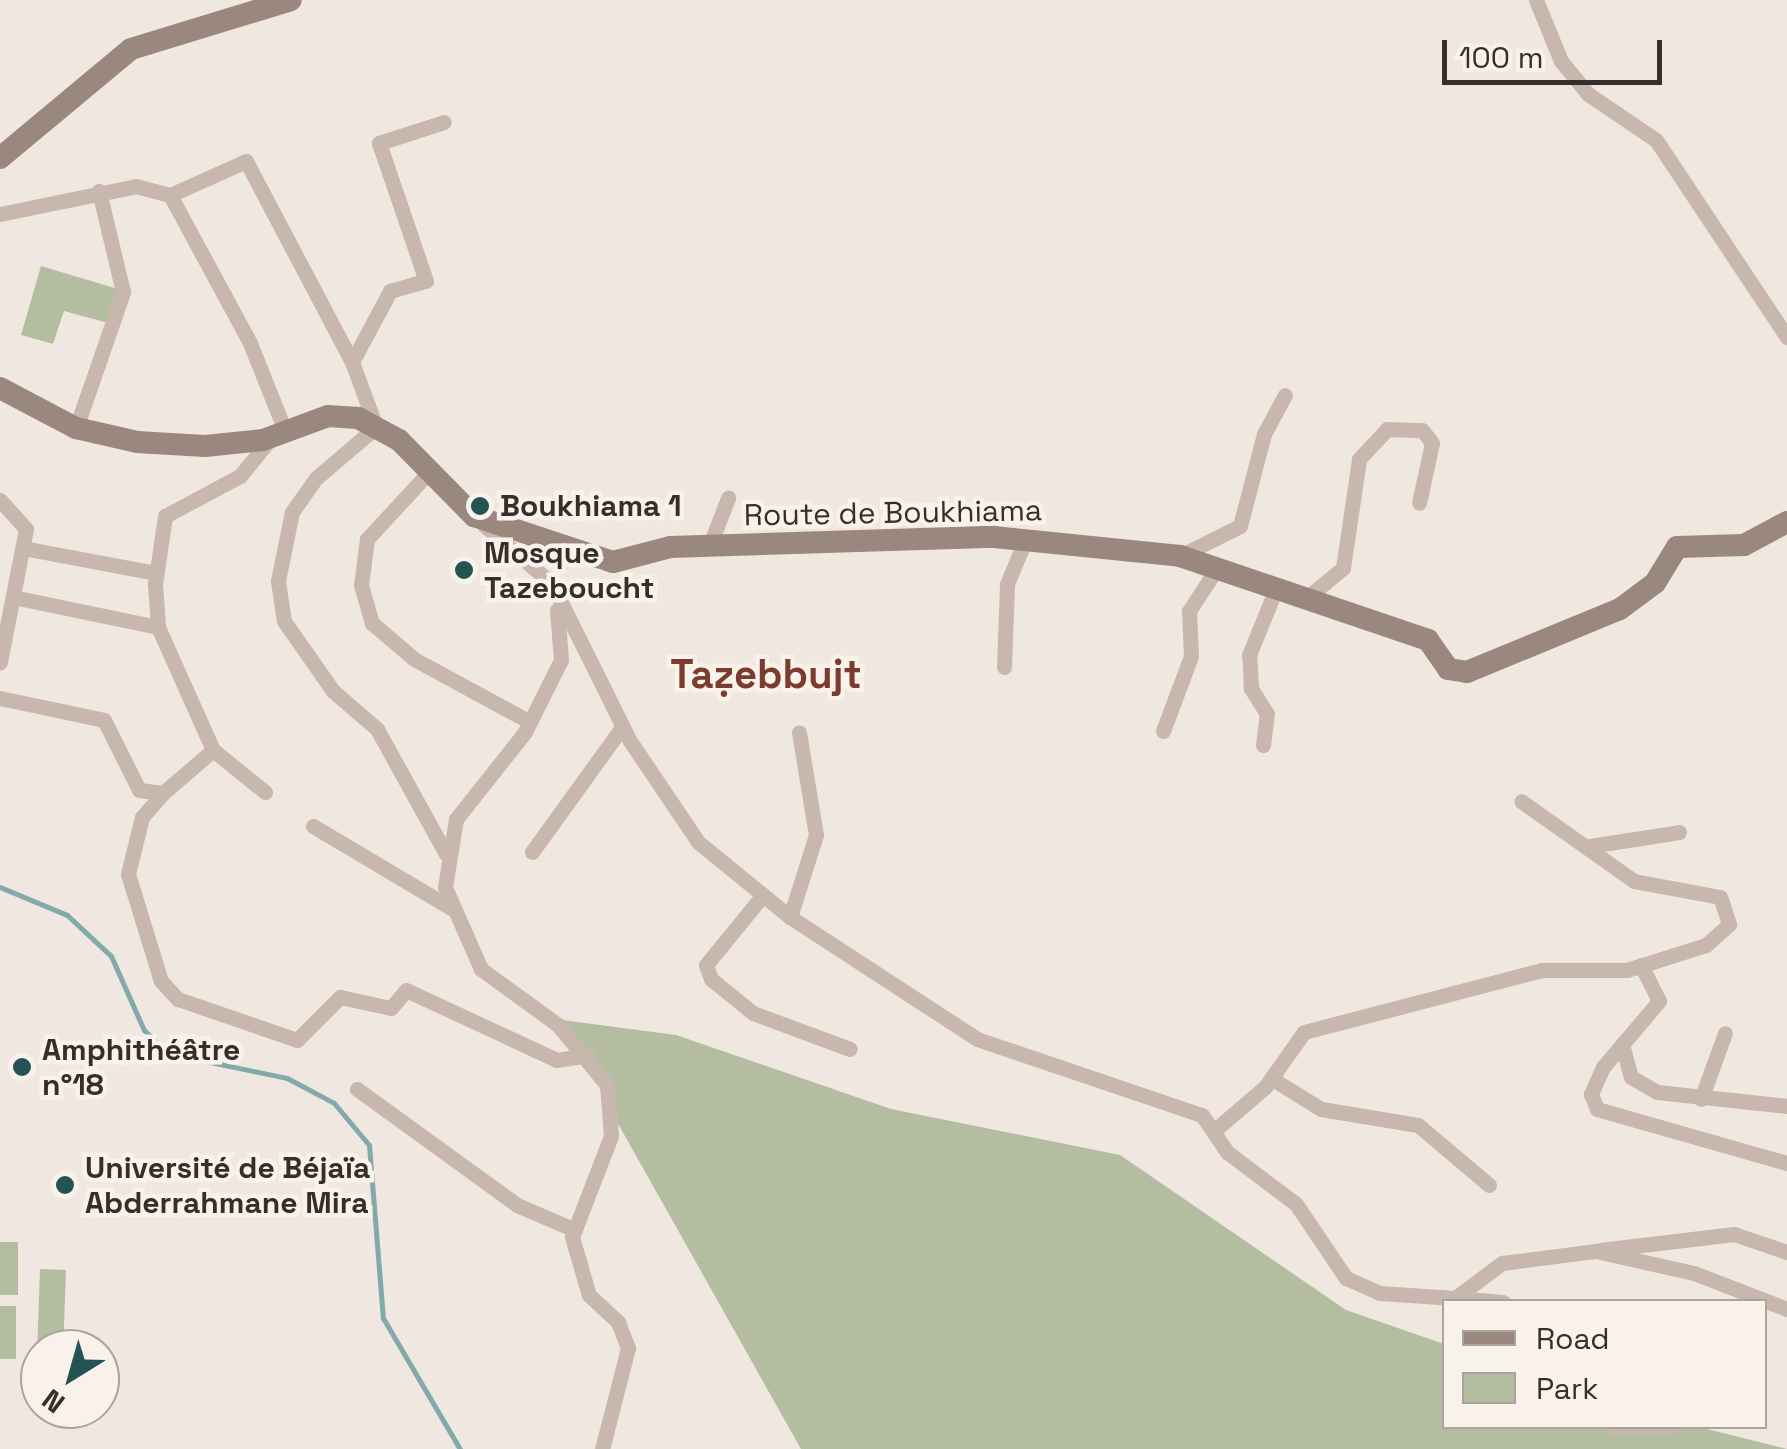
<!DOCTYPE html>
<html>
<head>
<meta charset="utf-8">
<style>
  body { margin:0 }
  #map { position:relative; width:1787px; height:1449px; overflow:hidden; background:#f0e7e0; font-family:"Space Grotesk",sans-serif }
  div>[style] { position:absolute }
  .green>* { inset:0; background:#b5bda1; transform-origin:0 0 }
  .stream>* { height:5px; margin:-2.5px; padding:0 2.5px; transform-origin:2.5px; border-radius:2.5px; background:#82aaaa }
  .street>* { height:15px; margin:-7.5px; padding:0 7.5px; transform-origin:7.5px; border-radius:7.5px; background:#c7b7ad }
  .secondary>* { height:22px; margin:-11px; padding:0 11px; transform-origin:11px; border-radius:11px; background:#9a877e }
  .dots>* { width:28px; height:28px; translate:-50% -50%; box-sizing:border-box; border:5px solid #f8f2eb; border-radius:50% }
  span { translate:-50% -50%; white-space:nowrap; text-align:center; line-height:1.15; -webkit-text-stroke:9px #f8f2eb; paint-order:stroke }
  .poi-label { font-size:30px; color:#362e2a; font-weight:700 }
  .left { translate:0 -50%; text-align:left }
  .street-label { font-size:30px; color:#362e2a }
  .district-label { font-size:40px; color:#7b3c2d; font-weight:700 }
  .legend { position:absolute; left:1442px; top:1299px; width:325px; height:130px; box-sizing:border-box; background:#f8f2eb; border:2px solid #aaa49e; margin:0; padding:12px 18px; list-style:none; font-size:30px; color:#362e2a }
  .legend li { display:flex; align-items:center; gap:20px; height:50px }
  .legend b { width:50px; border:2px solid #aaa49e }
  .north { position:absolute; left:20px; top:1329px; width:100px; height:100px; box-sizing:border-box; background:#f8f2eb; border:2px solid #aaa49e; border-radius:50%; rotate:217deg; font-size:28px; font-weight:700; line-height:40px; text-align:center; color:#362e2a }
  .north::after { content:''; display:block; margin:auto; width:35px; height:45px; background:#255253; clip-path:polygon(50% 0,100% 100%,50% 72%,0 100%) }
  .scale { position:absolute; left:1442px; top:40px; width:220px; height:45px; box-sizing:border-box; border:5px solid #362e2a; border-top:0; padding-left:12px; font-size:30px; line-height:35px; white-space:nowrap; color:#362e2a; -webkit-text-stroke:8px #f8f2eb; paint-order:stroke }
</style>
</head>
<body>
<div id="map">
  <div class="green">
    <i style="clip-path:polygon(41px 266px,118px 289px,108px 323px,64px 311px,53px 344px,21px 335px)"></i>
    <i style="clip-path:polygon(547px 1018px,676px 1035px,891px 1109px,1120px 1155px,1346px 1310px,1444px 1344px,1444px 1426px,1699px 1427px,1787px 1449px,801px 1449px,612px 1113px,607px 1085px)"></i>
    <i style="left:0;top:1242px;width:18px;height:53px"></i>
    <i style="left:40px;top:1269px;width:26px;height:83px;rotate:2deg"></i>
    <i style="left:0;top:1306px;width:16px;height:53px"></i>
  </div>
  <div class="stream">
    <i style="left:0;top:887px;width:73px;rotate:22.7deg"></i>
    <i style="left:67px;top:915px;width:60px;rotate:43deg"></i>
    <i style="left:111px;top:956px;width:81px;rotate:66deg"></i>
    <i style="left:144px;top:1030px;width:33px;rotate:45deg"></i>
    <i style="left:167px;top:1053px;width:123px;rotate:11.8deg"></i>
    <i style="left:287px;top:1078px;width:53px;rotate:28deg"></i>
    <i style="left:334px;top:1103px;width:55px;rotate:50.2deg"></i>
    <i style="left:369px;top:1145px;width:174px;rotate:85.4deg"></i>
    <i style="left:383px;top:1318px;width:152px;rotate:59.6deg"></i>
  </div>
  <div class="street">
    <i style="left:1536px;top:0;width:66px;rotate:67.7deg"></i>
    <i style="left:1561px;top:61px;width:43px;rotate:50.7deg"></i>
    <i style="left:1588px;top:94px;width:82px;rotate:34.1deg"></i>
    <i style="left:1656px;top:140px;width:237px;rotate:56.4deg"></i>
    <i style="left:170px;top:195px;width:83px;rotate:-24.1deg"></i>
    <i style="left:246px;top:161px;width:227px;rotate:62.2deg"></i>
    <i style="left:352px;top:362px;width:69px;rotate:69.7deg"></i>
    <i style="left:376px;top:427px;width:79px;rotate:139.6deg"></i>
    <i style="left:316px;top:478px;width:42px;rotate:125.2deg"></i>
    <i style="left:292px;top:512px;width:70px;rotate:101.5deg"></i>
    <i style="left:278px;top:581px;width:40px;rotate:81.5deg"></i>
    <i style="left:284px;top:621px;width:85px;rotate:55deg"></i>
    <i style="left:333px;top:691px;width:58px;rotate:40.8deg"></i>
    <i style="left:377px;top:729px;width:143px;rotate:61.1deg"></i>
    <i style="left:0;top:214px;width:139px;rotate:-11.6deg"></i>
    <i style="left:136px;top:186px;width:35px;rotate:15deg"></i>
    <i style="left:170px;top:195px;width:168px;rotate:61.6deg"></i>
    <i style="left:250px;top:343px;width:95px;rotate:68.3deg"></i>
    <i style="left:352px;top:362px;width:81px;rotate:-61.8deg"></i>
    <i style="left:390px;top:291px;width:37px;rotate:-16deg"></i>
    <i style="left:426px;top:281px;width:146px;rotate:-108.8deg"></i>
    <i style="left:379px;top:143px;width:68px;rotate:-17.9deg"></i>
    <i style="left:76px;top:428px;width:144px;rotate:-70.9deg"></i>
    <i style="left:123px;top:292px;width:104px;rotate:-103.4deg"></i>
    <i style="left:428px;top:473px;width:90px;rotate:132.7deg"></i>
    <i style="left:367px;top:539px;width:46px;rotate:97.4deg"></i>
    <i style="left:361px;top:585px;width:40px;rotate:74deg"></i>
    <i style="left:372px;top:623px;width:55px;rotate:40.6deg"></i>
    <i style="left:414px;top:659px;width:132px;rotate:28.5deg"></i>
    <i style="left:0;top:500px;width:39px;rotate:48deg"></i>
    <i style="left:26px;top:529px;width:136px;rotate:101.1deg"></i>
    <i style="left:484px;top:525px;width:90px;rotate:40.9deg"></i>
    <i style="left:552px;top:584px;width:175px;rotate:63.6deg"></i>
    <i style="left:630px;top:741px;width:122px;rotate:56deg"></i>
    <i style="left:698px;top:842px;width:119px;rotate:39.2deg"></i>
    <i style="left:790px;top:917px;width:223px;rotate:33.1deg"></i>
    <i style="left:977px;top:1039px;width:237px;rotate:18.7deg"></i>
    <i style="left:1202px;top:1115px;width:45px;rotate:56deg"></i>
    <i style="left:1227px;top:1152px;width:86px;rotate:37deg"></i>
    <i style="left:1296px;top:1204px;width:89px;rotate:56deg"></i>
    <i style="left:1346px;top:1278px;width:36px;rotate:24deg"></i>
    <i style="left:1379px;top:1293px;width:76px;rotate:3.8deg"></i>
    <i style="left:1455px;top:1298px;width:59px;rotate:-36.7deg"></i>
    <i style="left:1502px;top:1263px;width:95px;rotate:-7.3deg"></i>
    <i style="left:1596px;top:1251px;width:100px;rotate:12.7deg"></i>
    <i style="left:1694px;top:1273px;width:100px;rotate:21.2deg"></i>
    <i style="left:709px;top:547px;width:53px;rotate:-68.8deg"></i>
    <i style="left:23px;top:548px;width:136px;rotate:10.6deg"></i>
    <i style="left:1180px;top:556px;width:67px;rotate:-26.6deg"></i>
    <i style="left:1240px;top:526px;width:95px;rotate:-75.4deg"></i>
    <i style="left:1264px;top:434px;width:44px;rotate:-61.7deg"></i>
    <i style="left:1309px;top:596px;width:44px;rotate:-39.5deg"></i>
    <i style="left:1343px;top:568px;width:110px;rotate:-81.6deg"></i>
    <i style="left:1359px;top:459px;width:41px;rotate:-47deg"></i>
    <i style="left:1387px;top:429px;width:35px;rotate:2deg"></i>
    <i style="left:1422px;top:430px;width:16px;rotate:52deg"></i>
    <i style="left:1432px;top:443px;width:61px;rotate:102.2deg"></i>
    <i style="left:13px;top:597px;width:148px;rotate:11.7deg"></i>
    <i style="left:557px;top:610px;width:50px;rotate:85.4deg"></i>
    <i style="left:561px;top:660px;width:80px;rotate:116.6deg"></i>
    <i style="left:525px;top:732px;width:111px;rotate:128.4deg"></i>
    <i style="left:456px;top:819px;width:69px;rotate:99.2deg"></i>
    <i style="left:445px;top:887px;width:90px;rotate:66.3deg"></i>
    <i style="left:481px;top:969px;width:95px;rotate:36deg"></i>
    <i style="left:558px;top:1025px;width:77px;rotate:50.8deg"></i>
    <i style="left:607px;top:1085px;width:51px;rotate:85.5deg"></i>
    <i style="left:611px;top:1136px;width:108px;rotate:111.1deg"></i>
    <i style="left:572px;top:1237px;width:60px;rotate:73.7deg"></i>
    <i style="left:589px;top:1295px;width:40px;rotate:43deg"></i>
    <i style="left:618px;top:1322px;width:28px;rotate:69deg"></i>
    <i style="left:628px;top:1348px;width:104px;rotate:104.4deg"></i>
    <i style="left:1004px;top:667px;width:83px;rotate:-87.9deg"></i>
    <i style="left:1007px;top:584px;width:50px;rotate:-67.6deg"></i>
    <i style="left:0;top:698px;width:106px;rotate:11.9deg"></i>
    <i style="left:104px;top:720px;width:78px;rotate:63.4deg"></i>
    <i style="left:139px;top:790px;width:24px;rotate:7deg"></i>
    <i style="left:163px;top:793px;width:66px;rotate:-40.7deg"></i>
    <i style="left:1163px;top:731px;width:80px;rotate:-69.5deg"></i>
    <i style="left:1191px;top:656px;width:45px;rotate:-92.5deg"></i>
    <i style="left:1189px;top:611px;width:51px;rotate:-56.9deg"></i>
    <i style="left:1263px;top:745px;width:31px;rotate:-83deg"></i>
    <i style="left:1267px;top:714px;width:31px;rotate:-122deg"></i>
    <i style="left:1251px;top:688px;width:33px;rotate:-93deg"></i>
    <i style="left:1249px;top:655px;width:74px;rotate:-67.9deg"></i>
    <i style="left:265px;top:792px;width:67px;rotate:-141.1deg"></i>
    <i style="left:213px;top:750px;width:135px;rotate:-114.1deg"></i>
    <i style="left:158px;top:627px;width:43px;rotate:-94deg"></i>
    <i style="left:155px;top:584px;width:69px;rotate:-81.6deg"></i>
    <i style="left:165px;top:516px;width:85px;rotate:-28.1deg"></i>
    <i style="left:240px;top:476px;width:48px;rotate:-51deg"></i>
    <i style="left:163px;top:793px;width:32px;rotate:131deg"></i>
    <i style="left:142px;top:817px;width:59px;rotate:103.8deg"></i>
    <i style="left:128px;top:874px;width:112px;rotate:72.9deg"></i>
    <i style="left:161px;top:981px;width:25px;rotate:47deg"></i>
    <i style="left:178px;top:999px;width:126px;rotate:19deg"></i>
    <i style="left:297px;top:1040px;width:61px;rotate:-45deg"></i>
    <i style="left:340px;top:997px;width:52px;rotate:12.2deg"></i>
    <i style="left:391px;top:1008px;width:23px;rotate:-50deg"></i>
    <i style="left:406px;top:990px;width:166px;rotate:24.9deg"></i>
    <i style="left:557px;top:1060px;width:31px;rotate:-9deg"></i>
    <i style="left:313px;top:826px;width:161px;rotate:30.7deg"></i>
    <i style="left:1590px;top:846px;width:90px;rotate:-8.9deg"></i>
    <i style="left:532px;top:852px;width:154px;rotate:-54.2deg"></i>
    <i style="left:763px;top:895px;width:90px;rotate:129.2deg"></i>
    <i style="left:706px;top:965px;width:15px;rotate:70deg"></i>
    <i style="left:711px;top:979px;width:54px;rotate:39deg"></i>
    <i style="left:753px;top:1013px;width:103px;rotate:20.4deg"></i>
    <i style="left:790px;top:917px;width:86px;rotate:-72.4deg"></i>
    <i style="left:816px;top:835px;width:104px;rotate:-99.4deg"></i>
    <i style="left:1641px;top:965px;width:40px;rotate:63.4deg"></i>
    <i style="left:1659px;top:1001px;width:87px;rotate:130.3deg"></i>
    <i style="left:1603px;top:1067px;width:30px;rotate:114deg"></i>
    <i style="left:1591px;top:1094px;width:16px;rotate:68deg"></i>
    <i style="left:1597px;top:1109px;width:198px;rotate:15.9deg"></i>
    <i style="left:1622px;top:1044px;width:34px;rotate:75deg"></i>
    <i style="left:1631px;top:1077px;width:30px;rotate:30deg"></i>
    <i style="left:1657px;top:1092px;width:131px;rotate:6.1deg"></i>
    <i style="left:1271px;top:1078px;width:59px;rotate:31.8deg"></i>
    <i style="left:1321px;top:1109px;width:98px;rotate:9.4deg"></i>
    <i style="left:1418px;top:1125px;width:93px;rotate:40.2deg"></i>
    <i style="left:357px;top:1089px;width:198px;rotate:35.9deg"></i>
    <i style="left:517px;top:1205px;width:63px;rotate:23.3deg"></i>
    <i style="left:1701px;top:1099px;width:70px;rotate:-70deg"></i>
    <i style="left:1216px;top:1129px;width:65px;rotate:-40.6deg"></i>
    <i style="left:1265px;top:1087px;width:67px;rotate:-54.7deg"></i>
    <i style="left:1304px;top:1032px;width:246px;rotate:-14.6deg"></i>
    <i style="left:1542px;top:970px;width:85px"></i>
    <i style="left:1627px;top:970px;width:83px;rotate:-17.6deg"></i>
    <i style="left:1706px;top:945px;width:31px;rotate:-42deg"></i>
    <i style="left:1729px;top:924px;width:28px;rotate:-108deg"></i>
    <i style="left:1720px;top:897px;width:87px;rotate:-169.5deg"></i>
    <i style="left:1634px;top:881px;width:138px;rotate:-144.7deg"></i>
    <i style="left:1600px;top:1250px;width:135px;rotate:-6.8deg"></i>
    <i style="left:1734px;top:1234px;width:56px;rotate:18.8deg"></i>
    <i style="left:1455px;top:1298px;width:48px;rotate:4.8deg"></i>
    <i style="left:1611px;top:1426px;width:62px"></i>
  </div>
  <div class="secondary">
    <i style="left:0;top:158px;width:170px;rotate:-39.8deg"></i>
    <i style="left:131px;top:49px;width:167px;rotate:-17deg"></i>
    <i style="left:0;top:388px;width:86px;rotate:27.8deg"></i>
    <i style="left:76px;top:428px;width:63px;rotate:12.9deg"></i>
    <i style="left:137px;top:442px;width:68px;rotate:3.4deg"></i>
    <i style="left:205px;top:446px;width:58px;rotate:-5.9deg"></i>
    <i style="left:263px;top:440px;width:69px;rotate:-20.3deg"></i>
    <i style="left:328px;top:416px;width:30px;rotate:4deg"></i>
    <i style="left:358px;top:418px;width:47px;rotate:28.2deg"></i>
    <i style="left:399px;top:440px;width:107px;rotate:45.4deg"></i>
    <i style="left:474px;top:516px;width:146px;rotate:18.3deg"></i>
    <i style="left:613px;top:562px;width:59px;rotate:-14.7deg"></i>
    <i style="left:670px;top:547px;width:324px;rotate:-1.8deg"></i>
    <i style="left:994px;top:537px;width:187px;rotate:5.8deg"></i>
    <i style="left:1180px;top:556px;width:262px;rotate:18.7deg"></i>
    <i style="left:1428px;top:640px;width:35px;rotate:55deg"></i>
    <i style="left:1448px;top:669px;width:19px;rotate:9deg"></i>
    <i style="left:1467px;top:672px;width:165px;rotate:-22.4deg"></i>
    <i style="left:1620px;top:609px;width:44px;rotate:-36.6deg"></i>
    <i style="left:1655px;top:583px;width:42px;rotate:-58.6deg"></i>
    <i style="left:1677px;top:547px;width:67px;rotate:-1.7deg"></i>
    <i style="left:1744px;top:545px;width:49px;rotate:-28.1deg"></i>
  </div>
  <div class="dots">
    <i style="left:480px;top:506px;background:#255253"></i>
    <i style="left:464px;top:570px;background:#255253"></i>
    <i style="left:22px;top:1067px;background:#255253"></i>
    <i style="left:65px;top:1185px;background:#255253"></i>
  </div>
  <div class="poi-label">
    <span class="left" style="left:500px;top:506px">Boukhiama 1</span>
    <span class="left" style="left:484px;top:570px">Mosque<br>Tazeboucht</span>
    <span class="left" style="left:42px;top:1067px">Amphithéâtre<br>n°18</span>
    <span class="left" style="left:85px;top:1185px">Université de Béjaïa<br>Abderrahmane Mira</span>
  </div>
  <div class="street-label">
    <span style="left:893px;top:513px;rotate:-1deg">Route de Boukhiama</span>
  </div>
  <div class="district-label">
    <span style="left:766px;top:675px">Taẓebbujt</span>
  </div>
  <ul class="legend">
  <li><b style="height:12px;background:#9a877e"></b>Road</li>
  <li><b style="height:28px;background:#b5bda1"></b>Park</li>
  </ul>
  <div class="north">N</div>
  <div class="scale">100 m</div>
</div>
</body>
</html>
